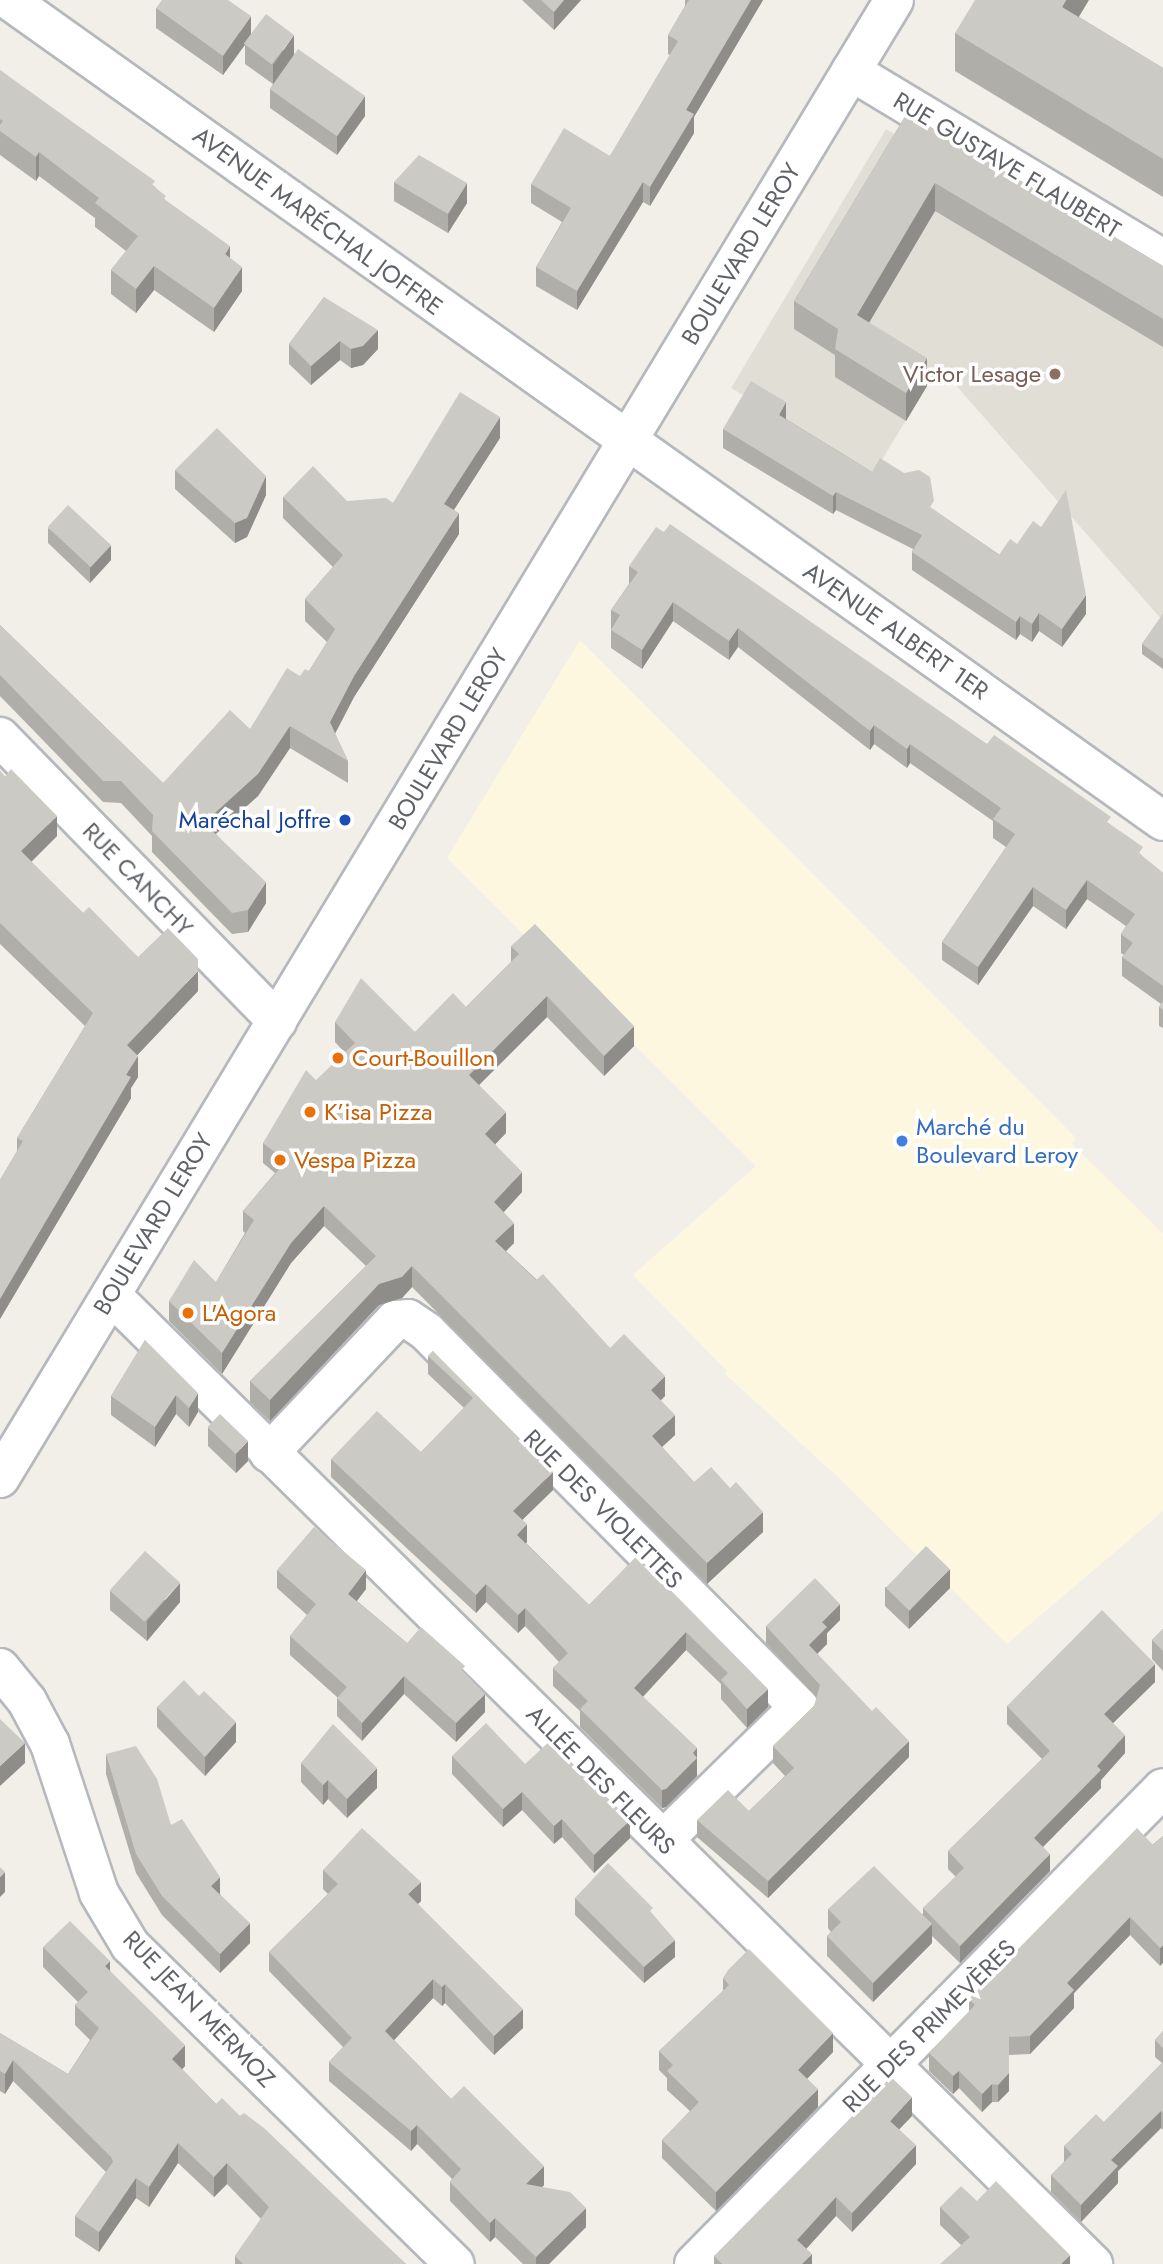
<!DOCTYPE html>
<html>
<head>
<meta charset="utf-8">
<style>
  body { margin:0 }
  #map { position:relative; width:1163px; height:2264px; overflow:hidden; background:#f1efe8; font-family:Jost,sans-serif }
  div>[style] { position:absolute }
  .commercial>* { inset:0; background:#fef7e0 }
  .education>* { inset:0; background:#e1ded6 }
  .roads { filter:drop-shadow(2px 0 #b5b8bc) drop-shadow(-2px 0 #b5b8bc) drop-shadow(0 2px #b5b8bc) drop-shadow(0 -2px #b5b8bc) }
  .street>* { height:38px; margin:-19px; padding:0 19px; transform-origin:19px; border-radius:19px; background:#fff }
  .secondary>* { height:38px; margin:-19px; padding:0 19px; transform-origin:19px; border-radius:19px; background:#fff }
  .wall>* { inset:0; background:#afaea9 }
  .shaded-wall>* { inset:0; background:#8f8d8a }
  .building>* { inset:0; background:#cccac5; transform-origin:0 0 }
  .dots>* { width:19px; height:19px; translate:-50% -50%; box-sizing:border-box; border:4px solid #fff; border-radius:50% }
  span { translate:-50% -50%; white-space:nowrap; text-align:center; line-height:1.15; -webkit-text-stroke:7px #fff; paint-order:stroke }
  .street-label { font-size:24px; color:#5f6368 }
  .education-label { font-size:24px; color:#785e54 }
  .right { translate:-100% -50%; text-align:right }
  .transit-label { font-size:24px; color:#164399 }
  .food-label { font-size:24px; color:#c56008 }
  .left { translate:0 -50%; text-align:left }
  .shop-label { font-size:24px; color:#366cbe }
</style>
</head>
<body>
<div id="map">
  <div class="commercial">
    <i style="clip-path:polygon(580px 640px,1076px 1138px,1072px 1144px,1163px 1234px,1163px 1511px,1007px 1644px,840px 1479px,725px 1374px,727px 1371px,633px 1275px,756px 1166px,447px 858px)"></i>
  </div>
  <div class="education">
    <i style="clip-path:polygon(886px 129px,1163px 292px,1163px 621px,939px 366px,874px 473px,731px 388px)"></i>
  </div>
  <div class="roads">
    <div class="street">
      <i style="left:851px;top:71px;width:364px;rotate:31.1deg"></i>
      <i style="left:0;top:737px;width:397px;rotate:45.7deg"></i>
      <i style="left:111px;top:1295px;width:1380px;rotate:44.62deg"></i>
      <i style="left:269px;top:1453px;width:183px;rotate:-46.5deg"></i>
      <i style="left:395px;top:1320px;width:13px;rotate:-4deg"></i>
      <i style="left:408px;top:1319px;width:23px;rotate:34deg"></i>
      <i style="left:427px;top:1332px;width:528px;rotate:45.23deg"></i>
      <i style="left:799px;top:1707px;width:190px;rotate:135.6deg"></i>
      <i style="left:0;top:1668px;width:43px;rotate:50.7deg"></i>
      <i style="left:27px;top:1701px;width:49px;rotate:61.9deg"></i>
      <i style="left:50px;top:1744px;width:157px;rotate:71.8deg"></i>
      <i style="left:99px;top:1893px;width:61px;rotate:59.2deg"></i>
      <i style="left:130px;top:1945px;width:455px;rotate:44.5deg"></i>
      <i style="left:694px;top:2264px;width:668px;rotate:-45.42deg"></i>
    </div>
    <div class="secondary">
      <i style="left:9px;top:0;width:1416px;rotate:35.43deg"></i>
      <i style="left:0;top:1478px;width:1727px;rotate:-58.83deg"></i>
    </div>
  </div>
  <div class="wall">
    <i style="clip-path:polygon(522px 0,581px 0,554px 30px)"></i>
    <i style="clip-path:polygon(685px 0,763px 0,694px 117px,694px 133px,650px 206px,643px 202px,577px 310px,536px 286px,536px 267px,562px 222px,531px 203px,531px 184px,610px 156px,670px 55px,668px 54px,668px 35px,685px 6px)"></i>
    <i style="clip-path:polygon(156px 8px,251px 35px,294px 55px,365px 116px,337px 155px,270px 108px,270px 89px,273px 84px,245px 64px,245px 45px,223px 75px,156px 28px)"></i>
    <i style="clip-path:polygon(1079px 17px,1163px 68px,1163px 197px,955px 71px,955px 33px)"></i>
    <i style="clip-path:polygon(0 70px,155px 187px,166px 201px,230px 258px,242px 291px,214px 332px,154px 290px,136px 313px,111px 294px,111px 270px,126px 251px,95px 227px,95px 218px,39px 176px,36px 181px,0 155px)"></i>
    <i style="clip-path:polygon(907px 113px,1163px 266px,1163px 347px,935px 211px,869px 323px,927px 386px,906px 421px,835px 377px,835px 355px,794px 329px,794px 301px)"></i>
    <i style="clip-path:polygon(394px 182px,467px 203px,448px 233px,394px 201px)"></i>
    <i style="clip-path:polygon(324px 297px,378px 349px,363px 365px,351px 368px,340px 360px,311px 385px,289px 364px,289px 344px)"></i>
    <i style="clip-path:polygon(786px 419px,934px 510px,1086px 614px,1062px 647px,1039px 631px,1032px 642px,1020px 634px,1016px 640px,912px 570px,912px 552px,913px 549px,836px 510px,833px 514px,723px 448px,723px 429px)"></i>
    <i style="clip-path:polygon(500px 438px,454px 510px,459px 534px,354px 697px,335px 734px,348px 761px,348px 783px,290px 748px,258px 796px,216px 834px,266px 903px,248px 932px,232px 934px,152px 852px,152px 836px,121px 803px,103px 802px,0 696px,0 625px,163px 783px,250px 729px,300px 676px,309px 671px,327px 642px,305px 621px,305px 599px,333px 567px,283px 518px,283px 497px,347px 501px,393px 503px)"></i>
    <i style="clip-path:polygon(175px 470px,266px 495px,247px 537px,235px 543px,175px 489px)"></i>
    <i style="clip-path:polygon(48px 528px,111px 560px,90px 583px,48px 543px)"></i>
    <i style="clip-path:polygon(629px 566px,987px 744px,1111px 825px,1143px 857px,1163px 873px,1163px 1028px,1159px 1026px,1159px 1007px,1161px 1004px,1122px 976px,1122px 957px,1124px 955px,1121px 953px,1121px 934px,1126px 926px,1087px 899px,1066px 929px,1033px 906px,978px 985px,942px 960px,942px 942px,1006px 847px,993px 838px,993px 821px,910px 763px,907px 768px,874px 744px,870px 750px,738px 647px,729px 660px,673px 621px,642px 669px,611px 648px,611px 610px,629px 584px)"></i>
    <i style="clip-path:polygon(1163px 614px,1163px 669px,1142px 654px,1142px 644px)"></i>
    <i style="clip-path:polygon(0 771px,57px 836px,31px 862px,83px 913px,138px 957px,198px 991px,137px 1055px,138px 1077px,131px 1088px,131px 1098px,0 1319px,0 1180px,17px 1151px,17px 1138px,85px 1026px,0 944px)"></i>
    <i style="clip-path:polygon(511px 946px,634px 1046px,604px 1076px,547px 1017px,479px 1085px,506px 1133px,495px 1144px,522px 1192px,503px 1212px,514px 1243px,506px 1251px,610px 1348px,665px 1396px,661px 1400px,675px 1435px,662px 1447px,694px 1482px,763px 1532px,707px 1584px,412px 1287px,402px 1298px,379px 1305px,270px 1421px,250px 1402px,250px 1381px,366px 1266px,324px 1226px,291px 1263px,222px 1374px,169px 1321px,169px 1301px,216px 1282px,245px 1233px,243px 1231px,243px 1211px,275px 1173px,263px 1163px,263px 1143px,345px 1053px,335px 1042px,335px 1022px,415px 1032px,466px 1007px,511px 962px)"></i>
    <i style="clip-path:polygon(145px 1340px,198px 1412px,189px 1427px,176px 1414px,155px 1447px,111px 1415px,111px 1396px)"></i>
    <i style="clip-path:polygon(433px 1351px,553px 1490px,522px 1520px,527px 1542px,526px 1543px,589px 1605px,637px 1556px,768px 1707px,747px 1728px,721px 1699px,721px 1684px,686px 1650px,643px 1697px,697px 1748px,697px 1776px,666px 1807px,662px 1808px,580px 1727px,580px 1711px,553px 1686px,553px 1668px,559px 1662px,525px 1626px,518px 1633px,486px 1602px,476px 1613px,331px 1477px,331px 1459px,421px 1452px,464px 1408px,428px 1374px,428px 1356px)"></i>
    <i style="clip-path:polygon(208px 1427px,248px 1461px,236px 1473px,208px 1446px)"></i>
    <i style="clip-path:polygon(277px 1570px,366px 1589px,357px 1601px,407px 1643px,465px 1673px,485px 1712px,456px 1742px,404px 1694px,362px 1741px,337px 1716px,337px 1697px,290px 1655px,290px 1636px,307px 1615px,277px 1588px)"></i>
    <i style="clip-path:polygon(885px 1587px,950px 1588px,909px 1629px,885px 1606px)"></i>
    <i style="clip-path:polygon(110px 1591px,180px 1602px,147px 1641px,110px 1610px)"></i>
    <i style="clip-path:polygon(840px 1620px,827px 1633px,827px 1644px,817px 1654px,909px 1757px,768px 1898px,697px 1837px,697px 1820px,749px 1811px,785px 1776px,773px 1763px,773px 1746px,814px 1706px,817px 1698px,766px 1643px,766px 1626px)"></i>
    <i style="clip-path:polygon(1163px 1629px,1163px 1671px,1152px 1659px,1152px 1640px)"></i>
    <i style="clip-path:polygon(1155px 1682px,1113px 1723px,1125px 1753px,1101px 1780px,1101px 1788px,1043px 1847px,1050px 1871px,960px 1963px,932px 1936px,932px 1943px,873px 2002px,827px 1956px,827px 1936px,831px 1932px,828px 1928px,828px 1909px,923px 1914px,923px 1908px,956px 1877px,948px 1869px,948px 1851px,1042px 1759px,1007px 1724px,1007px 1706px)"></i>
    <i style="clip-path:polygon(157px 1707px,236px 1742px,205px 1776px,157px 1727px)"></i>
    <i style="clip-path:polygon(106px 1754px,171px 1825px,220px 1894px,250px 1943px,220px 1973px,162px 1915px,136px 1873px,106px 1774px)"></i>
    <i style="clip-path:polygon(452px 1756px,525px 1764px,630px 1838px,594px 1873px,562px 1837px,554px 1844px,522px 1810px,503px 1827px,452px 1774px)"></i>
    <i style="clip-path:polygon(301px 1763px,377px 1788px,347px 1818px,328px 1799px,323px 1805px,301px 1782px)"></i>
    <i style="clip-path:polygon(1163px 1836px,1160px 1966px,1130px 1935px,1074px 1993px,1074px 2008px,1030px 2054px,1009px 2055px,1009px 2091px,998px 2102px,992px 2102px,982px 2112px,959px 2088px,953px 2094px,929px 2071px,929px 2053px,969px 2012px,969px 1999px)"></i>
    <i style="clip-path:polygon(323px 1870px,421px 1901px,418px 1904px,523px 2028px,494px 2055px,445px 2003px,442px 2006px,433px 1998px,394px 2040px,451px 2099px,544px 2185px,542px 2187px,586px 2227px,549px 2264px,523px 2264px,495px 2237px,490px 2242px,450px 2201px,450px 2182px,452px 2179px,417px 2144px,411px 2151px,329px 2081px,329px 2062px,343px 2047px,269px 1971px,269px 1952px,328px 1894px,323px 1889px)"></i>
    <i style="clip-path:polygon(575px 1898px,653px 1915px,675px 1957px,644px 1983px,575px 1915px)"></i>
    <i style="clip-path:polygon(43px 1947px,110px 1971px,185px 2066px,182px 2069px,216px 2104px,240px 2116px,406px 2264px,235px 2264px,235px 2256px,261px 2219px,227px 2184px,214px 2197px,178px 2163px,149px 2207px,136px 2198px,99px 2252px,75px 2236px,75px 2216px,106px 2172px,13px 2081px,5px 2094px,0 2091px,0 2033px,68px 2074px,90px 2040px,75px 2025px,75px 2005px,78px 2002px,43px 1967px)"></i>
    <i style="clip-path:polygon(723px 1978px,833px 2052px,807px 2079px,818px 2107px,716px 2211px,662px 2158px,662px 2140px,690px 2111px,667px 2090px,667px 2078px,659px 2070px,659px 2051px,723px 1991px)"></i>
    <i style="clip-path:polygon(1163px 2031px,1163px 2130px,1161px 2128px,1118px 2171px,1118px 2183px,1081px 2222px,1051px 2192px,1051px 2175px,1064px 2162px,1064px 2146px,1104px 2122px,1162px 2063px,1155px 2057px,1155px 2040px)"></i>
    <i style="clip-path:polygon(912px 2116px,899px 2129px,916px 2164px,852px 2232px,836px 2216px,806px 2249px,812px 2264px,714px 2264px,714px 2256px)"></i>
    <i style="clip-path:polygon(977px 2201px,1070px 2264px,961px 2245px,940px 2225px,940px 2207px)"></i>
  </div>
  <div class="shaded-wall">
    <i style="clip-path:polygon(564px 0,581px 0,554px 30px,554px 12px)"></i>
    <i style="clip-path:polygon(751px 0,763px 0,694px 117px,694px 133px,650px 206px,650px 187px,686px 110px)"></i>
    <i style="clip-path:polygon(1066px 0,1089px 0,1062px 45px,1062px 7px)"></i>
    <i style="clip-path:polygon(251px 16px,251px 36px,223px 75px,223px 56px)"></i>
    <i style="clip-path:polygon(294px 35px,294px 55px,273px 84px,273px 65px)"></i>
    <i style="clip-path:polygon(365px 96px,365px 116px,337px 155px,337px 136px)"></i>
    <i style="clip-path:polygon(39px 152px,39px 176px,36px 181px,36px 157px)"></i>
    <i style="clip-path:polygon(643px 182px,643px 202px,577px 310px,577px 291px)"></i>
    <i style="clip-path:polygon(467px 183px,467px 203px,448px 233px,448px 214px)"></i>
    <i style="clip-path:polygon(935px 183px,935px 211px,857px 343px,857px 315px)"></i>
    <i style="clip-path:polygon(230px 246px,230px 270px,225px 254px)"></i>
    <i style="clip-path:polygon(154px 266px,154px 290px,136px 313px,136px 289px)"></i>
    <i style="clip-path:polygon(242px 267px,242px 291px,214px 332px,214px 308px)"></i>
    <i style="clip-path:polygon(378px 330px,378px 349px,363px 365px,351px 368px,351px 349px)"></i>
    <i style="clip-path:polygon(340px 341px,340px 360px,311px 385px,311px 366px)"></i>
    <i style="clip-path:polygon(927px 358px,927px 386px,906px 421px,906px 393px)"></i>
    <i style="clip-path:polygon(786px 402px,786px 420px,779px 415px)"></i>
    <i style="clip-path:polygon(500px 417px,500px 438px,444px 525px,444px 504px)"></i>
    <i style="clip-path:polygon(266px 476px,266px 495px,247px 537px,235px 543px,235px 523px)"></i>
    <i style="clip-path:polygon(836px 492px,836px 510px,833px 514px,833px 496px)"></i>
    <i style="clip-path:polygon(459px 513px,459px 534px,354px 697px,330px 743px,330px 722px,354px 676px)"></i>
    <i style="clip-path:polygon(111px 545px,111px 560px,90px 583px,90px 567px)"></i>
    <i style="clip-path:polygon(1086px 595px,1086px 614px,1062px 647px,1062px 629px)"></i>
    <i style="clip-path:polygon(673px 602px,673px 621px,642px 669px,642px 650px)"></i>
    <i style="clip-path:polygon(1039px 613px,1039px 631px,1032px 642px,1032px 624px)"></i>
    <i style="clip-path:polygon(1020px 616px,1020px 634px,1016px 640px,1016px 622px)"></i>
    <i style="clip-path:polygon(738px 628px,738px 647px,729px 660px,729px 641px)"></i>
    <i style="clip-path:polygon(874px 725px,874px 744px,870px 750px,870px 731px)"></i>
    <i style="clip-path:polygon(290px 726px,290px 748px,258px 796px,204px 844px,204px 823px)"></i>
    <i style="clip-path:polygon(910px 744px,910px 763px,907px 768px,907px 749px)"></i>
    <i style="clip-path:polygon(57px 816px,57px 836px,21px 872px,21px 851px)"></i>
    <i style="clip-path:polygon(1087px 880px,1087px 899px,1066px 929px,1066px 910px)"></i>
    <i style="clip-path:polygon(266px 882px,266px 903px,248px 932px,248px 910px)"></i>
    <i style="clip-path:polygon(1033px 887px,1033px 906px,978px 985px,978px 967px)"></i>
    <i style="clip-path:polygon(198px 971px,198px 991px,127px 1066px,127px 1045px)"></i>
    <i style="clip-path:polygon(547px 996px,547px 1017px,469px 1095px,469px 1075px)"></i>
    <i style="clip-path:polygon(634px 1026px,634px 1046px,604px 1076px,604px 1056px)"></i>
    <i style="clip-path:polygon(138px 1056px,138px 1077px,131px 1088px,131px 1098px,0 1319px,0 1299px,126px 1075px)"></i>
    <i style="clip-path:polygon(506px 1112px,506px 1133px,485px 1155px,485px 1134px)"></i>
    <i style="clip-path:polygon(522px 1172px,522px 1192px,494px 1223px,494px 1202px)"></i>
    <i style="clip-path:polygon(324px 1206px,324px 1226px,291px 1263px,222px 1374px,222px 1353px,291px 1243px)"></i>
    <i style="clip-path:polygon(514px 1223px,514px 1243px,495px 1262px,495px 1241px)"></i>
    <i style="clip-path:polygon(412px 1266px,412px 1287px,402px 1298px,379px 1305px,270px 1421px,270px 1400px,379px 1284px)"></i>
    <i style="clip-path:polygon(665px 1376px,665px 1396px,651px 1410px,651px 1390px)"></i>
    <i style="clip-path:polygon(198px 1393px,198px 1412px,189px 1427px,189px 1408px)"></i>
    <i style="clip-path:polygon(176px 1395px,176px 1414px,155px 1447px,155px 1427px)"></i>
    <i style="clip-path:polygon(675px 1415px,675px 1435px,652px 1456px,652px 1436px)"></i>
    <i style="clip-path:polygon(248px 1441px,248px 1461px,236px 1473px,236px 1454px)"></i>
    <i style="clip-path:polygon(553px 1472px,553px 1490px,513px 1529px,513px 1511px)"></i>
    <i style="clip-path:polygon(763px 1512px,763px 1532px,707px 1584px,707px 1563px)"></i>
    <i style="clip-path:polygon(527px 1524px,527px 1542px,517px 1553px,517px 1535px)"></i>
    <i style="clip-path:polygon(950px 1569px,950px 1588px,909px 1629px,909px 1610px)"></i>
    <i style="clip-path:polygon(366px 1570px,366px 1589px,348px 1612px,348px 1594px)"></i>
    <i style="clip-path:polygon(180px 1583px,180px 1602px,147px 1641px,147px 1621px)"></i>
    <i style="clip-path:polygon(486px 1584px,486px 1602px,476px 1613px,476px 1595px)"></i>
    <i style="clip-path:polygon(840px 1604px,840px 1620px,827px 1633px,827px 1644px,809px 1662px,809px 1645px,822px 1622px)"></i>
    <i style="clip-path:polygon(525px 1608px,525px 1626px,518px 1633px,518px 1615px)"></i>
    <i style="clip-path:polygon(686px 1632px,686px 1650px,634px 1706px,634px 1688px)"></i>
    <i style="clip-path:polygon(1155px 1664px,1155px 1682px,1104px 1732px,1104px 1714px)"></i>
    <i style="clip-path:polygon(404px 1676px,404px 1694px,362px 1741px,362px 1723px)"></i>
    <i style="clip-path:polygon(768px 1689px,768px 1707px,747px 1728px,747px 1709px)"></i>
    <i style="clip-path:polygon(485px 1694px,485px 1712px,456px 1742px,456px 1723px)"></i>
    <i style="clip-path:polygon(236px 1722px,236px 1742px,205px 1776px,205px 1757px)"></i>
    <i style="clip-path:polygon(1125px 1735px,1125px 1753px,1101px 1780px,1101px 1788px,1034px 1856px,1034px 1838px)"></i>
    <i style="clip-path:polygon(909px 1741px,909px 1757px,768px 1898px,768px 1881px)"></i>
    <i style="clip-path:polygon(25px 1743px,25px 1763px,0 1786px,0 1766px)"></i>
    <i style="clip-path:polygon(697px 1748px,697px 1776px,666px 1807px,662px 1808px,662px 1790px)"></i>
    <i style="clip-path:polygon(377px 1768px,377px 1788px,347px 1818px,347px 1799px)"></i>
    <i style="clip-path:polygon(328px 1780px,328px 1799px,323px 1805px,323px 1785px)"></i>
    <i style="clip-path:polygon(522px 1792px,522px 1810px,503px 1827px,503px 1809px)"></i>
    <i style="clip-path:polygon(562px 1819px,562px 1837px,554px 1844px,554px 1826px)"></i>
    <i style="clip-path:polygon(630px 1820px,630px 1838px,594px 1873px,594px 1855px)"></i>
    <i style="clip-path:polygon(1050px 1854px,1050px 1871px,960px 1963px,960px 1946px)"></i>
    <i style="clip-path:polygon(5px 1872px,5px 1892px,0 1897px,0 1877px)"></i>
    <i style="clip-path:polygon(220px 1877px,220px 1897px,211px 1886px)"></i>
    <i style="clip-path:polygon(421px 1882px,421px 1901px,408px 1913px,408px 1894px)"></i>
    <i style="clip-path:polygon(1130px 1917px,1130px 1935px,1074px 1993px,1074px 2008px,1030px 2054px,1030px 2036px,1067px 1983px)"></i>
    <i style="clip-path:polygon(250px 1923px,250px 1943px,220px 1973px,220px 1954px)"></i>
    <i style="clip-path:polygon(932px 1924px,932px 1943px,873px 2002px,873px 1983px)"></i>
    <i style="clip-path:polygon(675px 1940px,675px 1957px,644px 1983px,644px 1967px)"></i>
    <i style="clip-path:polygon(1163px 1945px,1163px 1963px,1160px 1966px,1160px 1948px)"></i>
    <i style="clip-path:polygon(110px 1961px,110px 1982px,105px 1966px)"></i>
    <i style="clip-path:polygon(433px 1979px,433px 1998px,385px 2050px,385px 2031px)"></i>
    <i style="clip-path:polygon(445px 1984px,445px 2003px,442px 2006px,442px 1987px)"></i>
    <i style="clip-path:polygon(523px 2009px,523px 2028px,494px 2055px,494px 2036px)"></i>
    <i style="clip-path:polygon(833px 2033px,833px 2052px,798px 2088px,798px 2070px)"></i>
    <i style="clip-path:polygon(185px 2045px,185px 2066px,172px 2080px,172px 2059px)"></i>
    <i style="clip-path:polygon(13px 2060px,13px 2081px,5px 2094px,5px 2074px)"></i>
    <i style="clip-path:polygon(959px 2071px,959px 2088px,953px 2094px,953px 2076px)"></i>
    <i style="clip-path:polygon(1009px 2073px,1009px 2091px,998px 2102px,998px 2085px)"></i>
    <i style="clip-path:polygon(992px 2084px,992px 2102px,982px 2112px,982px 2094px)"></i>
    <i style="clip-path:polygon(818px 2089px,818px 2107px,716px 2211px,716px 2192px)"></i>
    <i style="clip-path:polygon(912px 2097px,912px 2116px,890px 2139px,890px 2121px)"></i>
    <i style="clip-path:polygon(1161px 2111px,1161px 2128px,1118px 2171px,1118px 2183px,1081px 2222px,1081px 2205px,1111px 2160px)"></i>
    <i style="clip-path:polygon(417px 2125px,417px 2144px,411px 2151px,411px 2131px)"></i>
    <i style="clip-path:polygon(178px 2143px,178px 2163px,149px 2207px,149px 2187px)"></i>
    <i style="clip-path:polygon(916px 2145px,916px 2164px,852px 2232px,852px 2213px)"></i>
    <i style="clip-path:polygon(227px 2163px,227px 2184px,214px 2197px,214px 2177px)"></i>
    <i style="clip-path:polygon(544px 2166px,544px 2185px,526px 2204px,526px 2184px)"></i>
    <i style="clip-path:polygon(136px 2178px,136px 2198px,99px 2252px,99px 2232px)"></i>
    <i style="clip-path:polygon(836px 2197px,836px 2216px,797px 2259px,797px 2240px)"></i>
    <i style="clip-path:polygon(586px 2208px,586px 2227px,549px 2264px,536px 2264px,536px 2257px)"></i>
    <i style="clip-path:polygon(495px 2218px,495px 2237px,490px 2242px,490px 2223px)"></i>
    <i style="clip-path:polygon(812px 2254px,812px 2264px,802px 2264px)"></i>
    <i style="clip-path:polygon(1070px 2255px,1070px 2264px,1061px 2264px)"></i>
  </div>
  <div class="building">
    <i style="clip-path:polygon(162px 0,228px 0,251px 16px,223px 56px,156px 8px)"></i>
    <i style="clip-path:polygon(541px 0,564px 0,554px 12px)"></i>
    <i style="clip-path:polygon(689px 0,751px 0,686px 110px,694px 114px,650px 187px,643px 182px,577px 291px,536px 267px,571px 208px,531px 184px,564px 128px,610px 156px,678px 41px,668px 35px)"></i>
    <i style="clip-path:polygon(975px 0,1066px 0,1062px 7px,1163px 68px,1163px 159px,955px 33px)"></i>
    <i style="left:266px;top:14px;width:35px;height:37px;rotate:37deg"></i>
    <i style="left:298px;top:49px;width:82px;height:49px;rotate:35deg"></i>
    <i style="clip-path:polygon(0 70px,155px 181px,152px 185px,166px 196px,164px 199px,230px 246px,225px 254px,242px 267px,214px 308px,154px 266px,136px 289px,111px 270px,138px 236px,95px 203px,99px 198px,39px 152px,36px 157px,0 131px,0 125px,3px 121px,0 119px)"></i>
    <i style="clip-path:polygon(907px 113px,1163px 266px,1163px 319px,935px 183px,857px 315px,927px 358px,906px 393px,835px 349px,838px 329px,794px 301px)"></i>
    <i style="clip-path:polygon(419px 155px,467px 183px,448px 214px,394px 182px)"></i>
    <i style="clip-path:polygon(324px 297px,378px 330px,363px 346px,351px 349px,340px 341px,311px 366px,289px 344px)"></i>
    <i style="clip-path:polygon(751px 381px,786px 402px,779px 415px,872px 472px,880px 458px,904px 473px,919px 470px,930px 477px,934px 501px,930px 507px,999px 555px,1010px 539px,1017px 544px,1033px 521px,1041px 527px,1066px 490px,1086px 595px,1062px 629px,1039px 613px,1032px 624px,1020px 616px,1016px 622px,912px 552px,922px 535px,836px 492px,833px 496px,723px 429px)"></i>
    <i style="clip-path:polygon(460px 392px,500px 417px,444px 504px,459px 513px,354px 676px,330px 722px,348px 761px,290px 726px,258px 774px,204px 823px,266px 882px,248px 910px,232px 913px,152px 831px,153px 815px,121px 781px,103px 781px,0 675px,0 625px,163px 783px,230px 710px,250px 729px,287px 668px,300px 676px,305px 669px,309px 671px,335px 629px,305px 599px,343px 555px,283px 497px,313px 466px,347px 501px,386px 498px,393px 503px)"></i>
    <i style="clip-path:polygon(217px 428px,266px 476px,247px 518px,235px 523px,175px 470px)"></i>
    <i style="left:68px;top:505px;width:59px;height:30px;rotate:43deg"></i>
    <i style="clip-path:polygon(670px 524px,987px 744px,994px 735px,1111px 817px,1107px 822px,1143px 847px,1139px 853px,1163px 873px,1163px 986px,1122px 957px,1133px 943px,1121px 934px,1135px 914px,1087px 880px,1066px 910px,1033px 887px,978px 967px,942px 942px,1015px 834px,993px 819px,1001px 808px,910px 744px,907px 749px,874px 725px,870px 731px,738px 628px,729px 641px,673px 602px,642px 650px,611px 630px,620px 615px,611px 610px,638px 572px,629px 566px,656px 527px,664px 532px)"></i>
    <i style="clip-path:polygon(1163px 614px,1163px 659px,1142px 644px)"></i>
    <i style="clip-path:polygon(11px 769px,57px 816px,21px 851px,83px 913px,89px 907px,138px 957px,168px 928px,198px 959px,198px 971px,127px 1045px,138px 1056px,126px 1075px,131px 1077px,0 1299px,0 1180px,23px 1141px,17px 1138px,93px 1013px,0 923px,0 771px,5px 777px)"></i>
    <i style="clip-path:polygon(535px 924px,634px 1026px,604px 1056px,547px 996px,469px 1075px,506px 1112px,485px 1134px,522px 1172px,494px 1202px,514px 1223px,495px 1241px,536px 1280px,543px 1274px,610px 1348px,624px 1334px,665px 1376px,651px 1390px,675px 1415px,652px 1436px,694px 1482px,711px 1467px,730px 1488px,736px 1482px,763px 1512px,707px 1563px,412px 1266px,402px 1277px,379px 1284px,270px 1400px,250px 1381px,376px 1256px,324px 1206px,291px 1243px,222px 1353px,169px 1301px,194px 1260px,216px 1282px,254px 1220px,243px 1211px,286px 1161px,263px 1143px,306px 1070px,316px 1080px,355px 1043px,335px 1022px,361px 978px,415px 1032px,453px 993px,466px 1007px,519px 954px,511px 946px)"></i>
    <i style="clip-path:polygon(1163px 1001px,1163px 1010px,1159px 1007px)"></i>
    <i style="clip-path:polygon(145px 1340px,198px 1393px,189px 1408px,176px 1395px,155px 1427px,111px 1396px)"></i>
    <i style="clip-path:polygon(433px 1351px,553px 1472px,513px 1511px,527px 1524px,517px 1535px,589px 1605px,637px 1556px,768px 1689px,747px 1709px,721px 1680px,728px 1673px,686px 1632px,634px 1688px,697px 1748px,693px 1753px,697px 1758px,666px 1789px,662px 1790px,580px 1709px,588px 1701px,553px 1668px,568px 1653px,525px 1608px,518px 1615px,486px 1584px,476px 1595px,331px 1459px,377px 1411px,421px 1452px,473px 1398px,428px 1356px)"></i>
    <i style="left:220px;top:1414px;width:39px;height:18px;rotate:44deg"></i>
    <i style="clip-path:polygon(314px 1527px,366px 1570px,348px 1594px,407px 1643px,421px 1627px,465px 1666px,462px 1670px,485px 1694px,456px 1723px,404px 1676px,362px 1723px,337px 1698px,347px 1687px,290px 1636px,316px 1604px,277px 1570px)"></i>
    <i style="left:926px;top:1546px;width:33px;height:58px;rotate:44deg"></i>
    <i style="left:145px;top:1551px;width:47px;height:53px;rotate:42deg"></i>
    <i style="clip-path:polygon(815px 1578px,840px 1604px,822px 1622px,827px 1627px,809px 1645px,872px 1711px,876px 1707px,909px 1741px,768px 1881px,697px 1820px,728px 1790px,749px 1811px,794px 1768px,773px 1746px,814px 1706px,820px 1685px,766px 1626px)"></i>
    <i style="clip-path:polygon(1102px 1610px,1155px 1664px,1104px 1714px,1125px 1735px,1097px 1766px,1101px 1770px,1034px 1838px,1050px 1854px,960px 1946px,923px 1908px,964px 1868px,948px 1851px,1050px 1751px,1007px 1706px)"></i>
    <i style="clip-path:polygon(1163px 1629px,1163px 1651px,1152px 1640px)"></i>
    <i style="clip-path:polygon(184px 1680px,199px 1696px,204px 1691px,236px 1722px,205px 1757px,157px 1707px)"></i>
    <i style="clip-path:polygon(0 1719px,25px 1743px,0 1766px)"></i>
    <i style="clip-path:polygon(486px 1723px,525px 1764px,550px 1741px,630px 1820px,594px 1855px,562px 1819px,554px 1826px,522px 1792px,503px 1809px,452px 1756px)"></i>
    <i style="clip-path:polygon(333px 1724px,377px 1768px,347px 1799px,328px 1780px,323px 1785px,301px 1763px)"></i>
    <i style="clip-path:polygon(136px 1746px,157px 1779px,171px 1825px,182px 1819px,220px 1877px,211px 1886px,250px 1923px,220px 1954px,162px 1896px,136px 1854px,106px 1754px)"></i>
    <i style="clip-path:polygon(362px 1828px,421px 1882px,408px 1894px,523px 2009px,494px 2036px,445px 1984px,442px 1987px,433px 1979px,385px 2031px,451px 2099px,464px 2086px,544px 2166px,526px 2184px,570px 2192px,586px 2208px,536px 2257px,495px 2218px,490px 2223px,450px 2182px,461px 2169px,417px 2125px,411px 2131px,329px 2062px,352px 2038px,269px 1952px,338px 1884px,323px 1870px)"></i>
    <i style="clip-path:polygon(1137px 1828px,1153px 1845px,1163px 1836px,1163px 1945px,1160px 1948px,1130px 1917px,1067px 1983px,1074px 1990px,1030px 2036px,1009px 2037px,1009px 2073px,998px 2085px,992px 2084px,982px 2094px,959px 2071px,953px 2076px,929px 2053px,975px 2005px,969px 1999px)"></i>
    <i style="clip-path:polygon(608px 1863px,653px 1908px,650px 1911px,675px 1940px,644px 1967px,575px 1898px)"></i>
    <i style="clip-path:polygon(874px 1866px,932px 1924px,873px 1983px,827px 1936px,841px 1922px,828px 1909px)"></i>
    <i style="clip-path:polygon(0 1867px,5px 1872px,0 1877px)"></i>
    <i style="clip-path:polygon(70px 1921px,110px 1961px,105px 1966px,185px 2045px,172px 2059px,216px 2104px,222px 2098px,240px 2116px,244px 2113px,264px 2128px,406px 2264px,243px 2264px,235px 2256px,269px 2207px,227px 2163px,214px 2177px,178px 2143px,149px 2187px,136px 2178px,99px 2232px,75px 2216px,113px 2162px,111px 2157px,13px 2060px,5px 2074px,0 2071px,0 2033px,68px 2074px,99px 2028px,75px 2005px,88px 1992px,43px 1947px)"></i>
    <i style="clip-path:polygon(749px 1949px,833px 2033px,798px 2070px,818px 2089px,716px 2192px,662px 2140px,699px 2102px,667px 2071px,673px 2065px,659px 2051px,729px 1985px,723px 1978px,728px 1970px)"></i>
    <i style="clip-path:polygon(1163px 2031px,1163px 2048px,1155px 2040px)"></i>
    <i style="clip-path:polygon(1163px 2062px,1163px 2113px,1161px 2111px,1111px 2160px,1118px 2166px,1081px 2205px,1051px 2175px,1072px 2154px,1064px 2146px,1096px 2114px,1104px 2122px)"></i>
    <i style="clip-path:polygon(891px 2077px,912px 2097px,890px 2121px,916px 2145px,852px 2213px,836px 2197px,797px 2240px,812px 2254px,802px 2264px,722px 2264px,714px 2256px)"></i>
    <i style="clip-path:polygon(996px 2181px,1070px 2255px,1061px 2264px,940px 2264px,970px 2237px,940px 2207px,961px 2186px,977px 2201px)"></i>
  </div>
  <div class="dots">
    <i style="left:1055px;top:374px;background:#8d6e63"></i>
    <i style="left:345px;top:820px;background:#1a4fb4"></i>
    <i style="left:338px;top:1058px;background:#e8710a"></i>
    <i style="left:310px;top:1112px;background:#e8710a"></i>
    <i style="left:902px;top:1141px;background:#3f7fe0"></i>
    <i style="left:280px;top:1160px;background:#e8710a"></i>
    <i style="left:188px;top:1313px;background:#e8710a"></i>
  </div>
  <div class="street-label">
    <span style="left:1007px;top:165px;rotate:31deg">RUE GUSTAVE FLAUBERT</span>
    <span style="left:318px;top:221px;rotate:36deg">AVENUE MARÉCHAL JOFFRE</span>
    <span style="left:741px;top:254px;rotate:-59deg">BOULEVARD LEROY</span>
    <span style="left:896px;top:631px;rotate:35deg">AVENUE ALBERT 1ER</span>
    <span style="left:448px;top:739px;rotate:-59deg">BOULEVARD LEROY</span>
    <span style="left:138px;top:879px;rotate:46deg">RUE CANCHY</span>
    <span style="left:153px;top:1224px;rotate:-59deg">BOULEVARD LEROY</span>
    <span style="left:603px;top:1509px;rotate:45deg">RUE DES VIOLETTES</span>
    <span style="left:601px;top:1780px;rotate:45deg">ALLÉE DES FLEURS</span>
    <span style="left:199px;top:2009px;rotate:46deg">RUE JEAN MERMOZ</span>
    <span style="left:929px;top:2026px;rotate:-45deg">RUE DES PRIMEVÈRES</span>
  </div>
  <div class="education-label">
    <span class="right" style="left:1041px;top:374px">Victor Lesage</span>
  </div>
  <div class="transit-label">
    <span class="right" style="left:331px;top:820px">Maréchal Joffre</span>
  </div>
  <div class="food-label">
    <span class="left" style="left:352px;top:1058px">Court-Bouillon</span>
    <span class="left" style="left:324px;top:1112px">K’isa Pizza</span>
    <span class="left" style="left:294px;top:1160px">Vespa Pizza</span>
    <span class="left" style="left:202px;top:1313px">L'Agora</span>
  </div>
  <div class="shop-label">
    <span class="left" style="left:916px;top:1141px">Marché du<br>Boulevard Leroy</span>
  </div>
</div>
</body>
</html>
